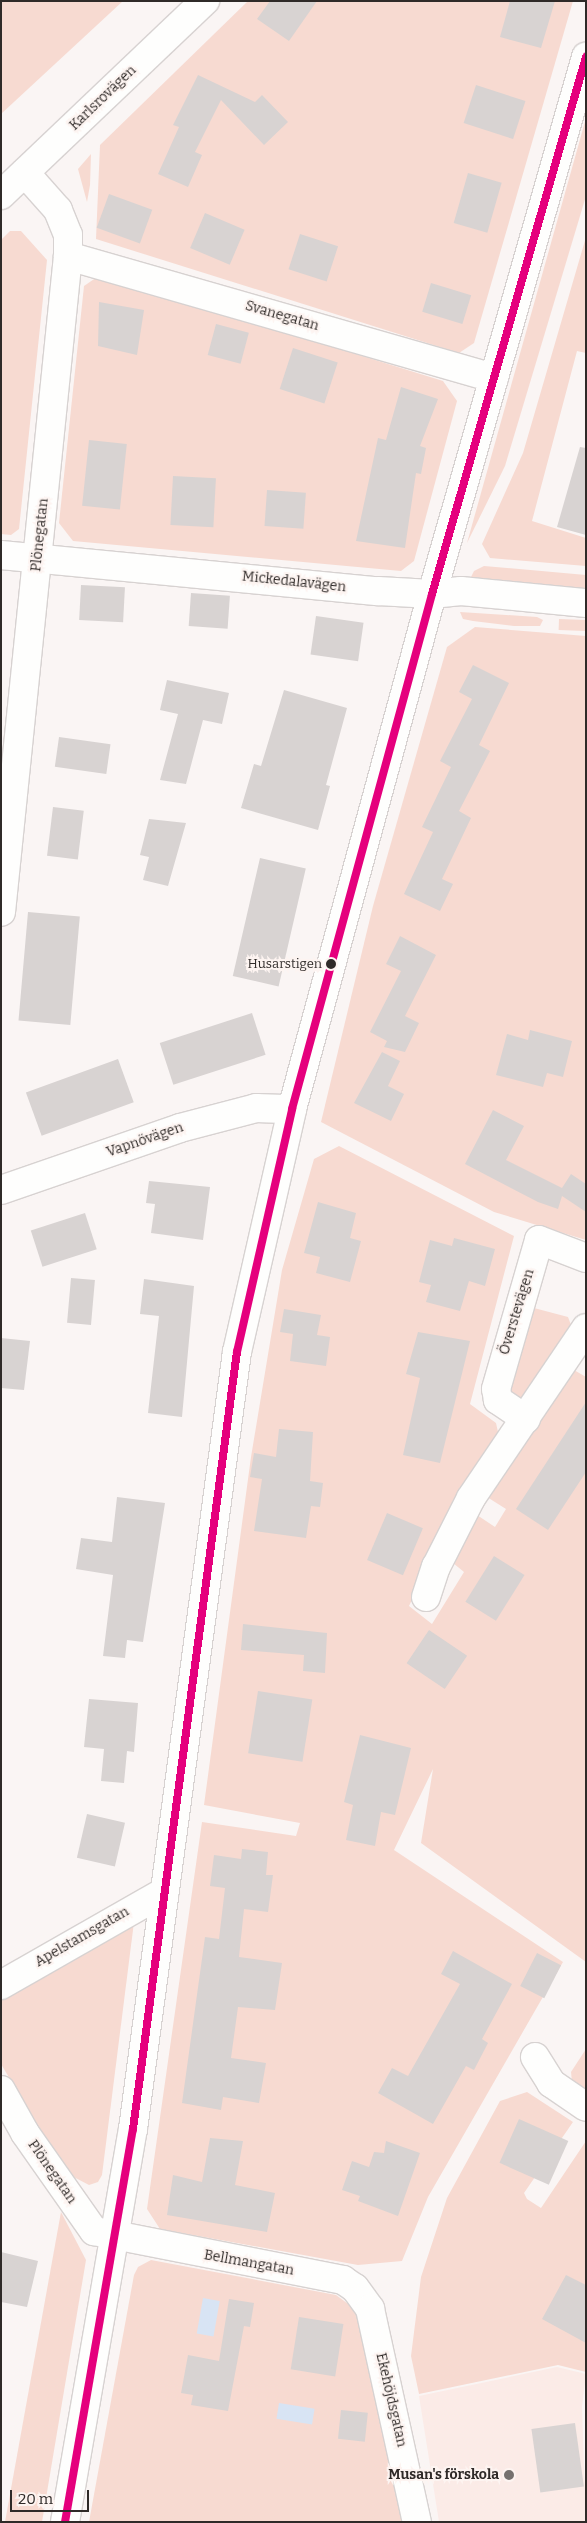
<!DOCTYPE html>
<html>
<head>
<meta charset="utf-8">
<style>
  body { margin:0 }
  #map { position:relative; width:587px; height:2523px; overflow:hidden; background:#faf5f4; font-family:Bitter,serif }
  div>[style] { position:absolute }
  .built>* { inset:0; background:#fbebe7 }
  .green>* { inset:0; background:#f7dad1; transform-origin:0 0 }
  .water>* { inset:0; background:#d8e4f4; transform-origin:0 0 }
  .building>* { inset:0; background:#d8d3d2; transform-origin:0 0 }
  .roads { filter:drop-shadow(1px 0 #d7d2d1) drop-shadow(-1px 0 #d7d2d1) drop-shadow(0 1px #d7d2d1) drop-shadow(0 -1px #d7d2d1) }
  .minor>* { height:28px; margin:-14px; padding:0 14px; transform-origin:14px; border-radius:14px; background:#fefefd }
  .bus-1>* { height:8px; margin:-4px; padding:0 4px; transform-origin:4px; border-radius:4px; background:#e5007d }
  .dots>* { width:14px; height:14px; translate:-50% -50%; box-sizing:border-box; border:2px solid #fdf4f1; border-radius:50% }
  span { translate:-50% -50%; white-space:nowrap; text-align:center; line-height:1.15; -webkit-text-stroke:4px #fdf4f1; paint-order:stroke }
  .bus-label { font-size:13px; color:#2f2a28 }
  .right { translate:-100% -50%; text-align:right }
  .street-label { font-size:14px; color:#2f2a28 }
  .poi-label { font-size:14px; color:#2f2a28; font-weight:700 }
  .frame { position:absolute; inset:0; border:2px solid #2f2a28; pointer-events:none }
  .scale { position:absolute; left:10px; top:2490px; width:79px; height:22px; box-sizing:border-box; border:2px solid #2f2a28; border-top:0; padding-left:6px; font-size:15px; line-height:18px; white-space:nowrap; color:#2f2a28; -webkit-text-stroke:4px #fdf4f1; paint-order:stroke }
</style>
</head>
<body>
<div id="map">
  <div class="built">
    <i style="clip-path:polygon(557px 2367px,586px 2374px,582px 2407px,586px 2522px,439px 2522px,419px 2396px)"></i>
  </div>
  <div class="green">
    <i style="clip-path:polygon(1px 1px,123px 1px,1px 114px)"></i>
    <i style="clip-path:polygon(248px 1px,573px 1px,474px 343px,459px 353px,96px 239px,100px 145px)"></i>
    <i style="clip-path:polygon(586px 118px,586px 196px,505px 466px,467px 543px)"></i>
    <i style="clip-path:polygon(91px 154px,90px 185px,87px 202px,78px 169px)"></i>
    <i style="clip-path:polygon(10px 231px,21px 231px,47px 260px,19px 529px,11px 535px,1px 534px,1px 240px)"></i>
    <i style="clip-path:polygon(586px 237px,586px 353px,577px 351px,532px 521px,586px 538px,586px 566px,490px 558px,482px 544px,523px 453px)"></i>
    <i style="clip-path:polygon(100px 275px,443px 381px,457px 401px,414px 561px,401px 571px,73px 541px,59px 523px,84px 286px)"></i>
    <i style="clip-path:polygon(484px 566px,586px 575px,586px 591px,470px 579px,474px 571px)"></i>
    <i style="clip-path:polygon(460px 612px,537px 617px,543px 620px,540px 626px,514px 626px,473px 621px,463px 619px)"></i>
    <i style="left:559px;top:619px;width:27px;height:11px;rotate:2deg"></i>
    <i style="clip-path:polygon(475px 627px,586px 636px,586px 1240px,494px 1212px,321px 1122px,373px 906px,447px 647px)"></i>
    <i style="clip-path:polygon(339px 1146px,514px 1236px,470px 1404px,496px 1423px,498px 1432px,465px 1488px,409px 1606px,432px 1624px,464px 1572px,447px 1558px,474px 1513px,495px 1527px,506px 1509px,487px 1497px,574px 1370px,586px 1377px,586px 1962px,421px 1843px,433px 1769px,394px 1850px,563px 1962px,428px 2197px,402px 2261px,358px 2265px,160px 2229px,147px 2209px,202px 1822px,296px 1836px,300px 1823px,204px 1805px,251px 1457px,282px 1270px,314px 1159px)"></i>
    <i style="clip-path:polygon(534px 1308px,568px 1317px,571px 1325px,535px 1389px,522px 1400px,508px 1393px)"></i>
    <i style="clip-path:polygon(134px 1922px,102px 2175px,98px 2182px,89px 2185px,66px 2173px,1px 2064px,1px 1996px)"></i>
    <i style="clip-path:polygon(586px 2049px,586px 2090px,572px 2082px,571px 2072px)"></i>
    <i style="clip-path:polygon(527px 2092px,573px 2122px,524px 2193px,527px 2199px,541px 2208px,586px 2141px,586px 2372px,558px 2365px,419px 2394px,411px 2356px,421px 2277px,447px 2198px,500px 2101px)"></i>
    <i style="clip-path:polygon(61px 2212px,86px 2260px,42px 2522px,5px 2522px)"></i>
    <i style="clip-path:polygon(151px 2260px,336px 2295px,359px 2312px,402px 2522px,89px 2522px,134px 2275px,138px 2267px)"></i>
  </div>
  <div class="water">
    <i style="left:203px;top:2298px;width:17px;height:36px;rotate:10deg"></i>
    <i style="left:279px;top:2403px;width:36px;height:16px;rotate:9deg"></i>
  </div>
  <div class="building">
    <i style="clip-path:polygon(270px 1px,317px 1px,289px 41px,257px 19px)"></i>
    <i style="clip-path:polygon(510px 1px,555px 1px,541px 48px,500px 37px)"></i>
    <i style="clip-path:polygon(198px 75px,255px 102px,262px 95px,288px 122px,264px 145px,221px 100px,195px 152px,202px 155px,188px 187px,158px 174px,179px 127px,173px 125px)"></i>
    <i style="left:476px;top:85px;width:52px;height:40px;rotate:18deg"></i>
    <i style="left:468px;top:173px;width:35px;height:52px;rotate:16deg"></i>
    <i style="left:109px;top:194px;width:46px;height:36px;rotate:20deg"></i>
    <i style="left:205px;top:213px;width:43px;height:38px;rotate:23deg"></i>
    <i style="left:300px;top:234px;width:40px;height:37px;rotate:18deg"></i>
    <i style="left:431px;top:283px;width:42px;height:30px;rotate:17deg"></i>
    <i style="clip-path:polygon(99px 302px,144px 310px,137px 355px,98px 346px)"></i>
    <i style="left:216px;top:324px;width:34px;height:32px;rotate:15deg"></i>
    <i style="left:293px;top:348px;width:47px;height:43px;rotate:18deg"></i>
    <i style="clip-path:polygon(401px 387px,438px 399px,420px 446px,426px 448px,421px 474px,416px 473px,405px 548px,356px 541px,378px 438px,386px 440px)"></i>
    <i style="left:89px;top:440px;width:38px;height:66px;rotate:6deg"></i>
    <i style="clip-path:polygon(580px 447px,586px 448px,586px 535px,557px 527px)"></i>
    <i style="left:173px;top:476px;width:43px;height:49px;rotate:3deg"></i>
    <i style="left:267px;top:490px;width:39px;height:36px;rotate:4deg"></i>
    <i style="left:81px;top:585px;width:44px;height:35px;rotate:3deg"></i>
    <i style="left:191px;top:593px;width:39px;height:33px;rotate:4deg"></i>
    <i style="left:316px;top:616px;width:48px;height:39px;rotate:8deg"></i>
    <i style="clip-path:polygon(473px 665px,509px 683px,479px 745px,490px 751px,459px 811px,471px 818px,442px 879px,453px 884px,440px 911px,404px 894px,433px 832px,422px 827px,451px 767px,440px 761px,472px 699px,459px 692px)"></i>
    <i style="clip-path:polygon(167px 680px,229px 693px,222px 724px,203px 720px,186px 784px,160px 780px,178px 714px,160px 710px)"></i>
    <i style="clip-path:polygon(284px 690px,347px 708px,326px 785px,330px 786px,318px 830px,241px 808px,254px 764px,261px 766px)"></i>
    <i style="left:59px;top:737px;width:52px;height:30px;rotate:8deg"></i>
    <i style="left:53px;top:807px;width:31px;height:49px;rotate:7deg"></i>
    <i style="clip-path:polygon(149px 819px,186px 823px,168px 886px,143px 880px,149px 857px,140px 855px)"></i>
    <i style="left:260px;top:858px;width:47px;height:121px;rotate:13deg"></i>
    <i style="left:28px;top:912px;width:52px;height:109px;rotate:5deg"></i>
    <i style="clip-path:polygon(400px 936px,436px 955px,405px 1016px,419px 1023px,405px 1052px,384px 1047px,387px 1041px,370px 1032px,401px 971px,386px 964px)"></i>
    <i style="left:252px;top:1013px;width:44px;height:97px;rotate:72deg"></i>
    <i style="clip-path:polygon(530px 1030px,572px 1041px,563px 1077px,547px 1073px,543px 1087px,496px 1075px,507px 1034px,528px 1040px)"></i>
    <i style="clip-path:polygon(382px 1052px,400px 1061px,388px 1086px,404px 1094px,391px 1121px,354px 1103px)"></i>
    <i style="left:118px;top:1059px;width:46px;height:98px;rotate:70deg"></i>
    <i style="clip-path:polygon(493px 1110px,524px 1126px,506px 1160px,562px 1188px,571px 1174px,586px 1184px,586px 1212px,562px 1196px,558px 1209px,538px 1202px,465px 1164px)"></i>
    <i style="clip-path:polygon(149px 1181px,210px 1187px,203px 1240px,151px 1233px,155px 1204px,146px 1203px)"></i>
    <i style="clip-path:polygon(318px 1202px,356px 1213px,350px 1238px,361px 1241px,350px 1282px,316px 1273px,320px 1257px,304px 1253px)"></i>
    <i style="left:85px;top:1213px;width:38px;height:57px;rotate:72deg"></i>
    <i style="clip-path:polygon(454px 1238px,495px 1249px,485px 1286px,469px 1281px,460px 1311px,426px 1302px,431px 1285px,419px 1282px,430px 1240px,452px 1246px)"></i>
    <i style="left:71px;top:1278px;width:24px;height:45px;rotate:5deg"></i>
    <i style="clip-path:polygon(144px 1279px,194px 1286px,182px 1417px,148px 1413px,159px 1316px,140px 1314px)"></i>
    <i style="clip-path:polygon(284px 1309px,321px 1315px,317px 1335px,330px 1337px,326px 1366px,290px 1361px,293px 1334px,280px 1332px)"></i>
    <i style="clip-path:polygon(418px 1332px,470px 1341px,440px 1463px,403px 1455px,420px 1378px,406px 1374px)"></i>
    <i style="clip-path:polygon(1px 1338px,30px 1341px,24px 1390px,1px 1388px)"></i>
    <i style="clip-path:polygon(586px 1402px,586px 1472px,548px 1530px,516px 1509px)"></i>
    <i style="clip-path:polygon(279px 1429px,313px 1432px,310px 1481px,323px 1483px,320px 1507px,311px 1506px,306px 1538px,254px 1531px,262px 1479px,250px 1477px,254px 1453px,276px 1457px)"></i>
    <i style="clip-path:polygon(117px 1497px,165px 1503px,143px 1642px,127px 1640px,125px 1658px,103px 1656px,113px 1575px,76px 1569px,81px 1538px,112px 1542px)"></i>
    <i style="left:387px;top:1513px;width:39px;height:51px;rotate:23deg"></i>
    <i style="left:494px;top:1556px;width:36px;height:54px;rotate:32deg"></i>
    <i style="clip-path:polygon(243px 1624px,327px 1633px,325px 1673px,303px 1671px,304px 1655px,241px 1650px)"></i>
    <i style="left:429px;top:1630px;width:46px;height:40px;rotate:34deg"></i>
    <i style="left:258px;top:1691px;width:55px;height:63px;rotate:9deg"></i>
    <i style="clip-path:polygon(89px 1699px,138px 1703px,134px 1752px,127px 1751px,124px 1783px,101px 1781px,104px 1749px,84px 1747px)"></i>
    <i style="clip-path:polygon(360px 1735px,411px 1748px,395px 1815px,381px 1812px,375px 1846px,346px 1840px,353px 1805px,344px 1802px)"></i>
    <i style="left:87px;top:1814px;width:39px;height:45px;rotate:13deg"></i>
    <i style="clip-path:polygon(242px 1849px,268px 1852px,266px 1875px,273px 1875px,268px 1912px,244px 1909px,239px 1957px,282px 1963px,275px 2010px,238px 2007px,231px 2058px,266px 2063px,259px 2103px,223px 2097px,221px 2110px,182px 2103px,205px 1937px,219px 1939px,225px 1888px,210px 1886px,214px 1855px,241px 1859px)"></i>
    <i style="clip-path:polygon(453px 1951px,512px 1984px,482px 2039px,488px 2043px,474px 2070px,466px 2066px,433px 2124px,378px 2093px,392px 2068px,408px 2076px,460px 1984px,441px 1974px)"></i>
    <i style="left:537px;top:1953px;width:27px;height:37px;rotate:27deg"></i>
    <i style="left:519px;top:2119px;width:54px;height:48px;rotate:24deg"></i>
    <i style="clip-path:polygon(210px 2138px,243px 2141px,235px 2185px,275px 2193px,267px 2232px,167px 2215px,173px 2175px,202px 2182px)"></i>
    <i style="clip-path:polygon(386px 2141px,420px 2153px,398px 2216px,358px 2201px,360px 2196px,342px 2190px,352px 2161px,369px 2167px,374px 2152px,384px 2153px)"></i>
    <i style="clip-path:polygon(1px 2252px,38px 2261px,27px 2307px,1px 2302px)"></i>
    <i style="clip-path:polygon(566px 2275px,586px 2285px,586px 2343px,542px 2319px)"></i>
    <i style="clip-path:polygon(229px 2299px,254px 2303px,250px 2327px,244px 2326px,228px 2411px,191px 2405px,193px 2395px,181px 2393px,188px 2355px,219px 2361px)"></i>
    <i style="left:299px;top:2317px;width:45px;height:53px;rotate:9deg"></i>
    <i style="left:341px;top:2410px;width:27px;height:29px;rotate:6deg"></i>
    <i style="left:575px;top:2423px;width:64px;height:44px;rotate:82deg"></i>
  </div>
  <div class="roads">
    <div class="minor">
      <i style="left:1px;top:195px;width:282px;rotate:-43.6deg"></i>
      <i style="left:68px;top:256px;width:443px;rotate:16deg"></i>
      <i style="left:1px;top:555px;width:379px;rotate:5.5deg"></i>
      <i style="left:378px;top:591px;width:54px;rotate:3.2deg"></i>
      <i style="left:432px;top:594px;width:29px;rotate:-6deg"></i>
      <i style="left:461px;top:591px;width:126px;rotate:5.5deg"></i>
      <i style="left:1px;top:912px;width:659px;rotate:-84.17deg"></i>
      <i style="left:68px;top:256px;width:21px;rotate:-90deg"></i>
      <i style="left:68px;top:235px;width:27px;rotate:-112deg"></i>
      <i style="left:58px;top:210px;width:50px;rotate:-131.7deg"></i>
      <i style="left:1px;top:1190px;width:189px;rotate:-19.1deg"></i>
      <i style="left:180px;top:1128px;width:79px;rotate:-14.7deg"></i>
      <i style="left:256px;top:1108px;width:36px;rotate:2deg"></i>
      <i style="left:526px;top:1419px;width:34px;rotate:-146deg"></i>
      <i style="left:498px;top:1400px;width:11px;rotate:-100deg"></i>
      <i style="left:496px;top:1389px;width:155px;rotate:-73.9deg"></i>
      <i style="left:539px;top:1240px;width:50px;rotate:21deg"></i>
      <i style="left:426px;top:1597px;width:32px;rotate:-72deg"></i>
      <i style="left:436px;top:1567px;width:77px;rotate:-63.1deg"></i>
      <i style="left:471px;top:1498px;width:205px;rotate:-55.9deg"></i>
      <i style="left:1px;top:1985px;width:188px;rotate:-29.7deg"></i>
      <i style="left:535px;top:2057px;width:31px;rotate:58deg"></i>
      <i style="left:551px;top:2083px;width:42px;rotate:34.4deg"></i>
      <i style="left:1px;top:2090px;width:49px;rotate:60.8deg"></i>
      <i style="left:25px;top:2133px;width:120px;rotate:54.9deg"></i>
      <i style="left:94px;top:2231px;width:254px;rotate:11.1deg"></i>
      <i style="left:343px;top:2280px;width:14px;rotate:34deg"></i>
      <i style="left:355px;top:2288px;width:26px;rotate:54deg"></i>
      <i style="left:370px;top:2309px;width:218px;rotate:77.6deg"></i>
      <i style="left:65px;top:2522px;width:399px;rotate:-80.2deg"></i>
      <i style="left:133px;top:2129px;width:784px;rotate:-82.38deg"></i>
      <i style="left:237px;top:1352px;width:249px;rotate:-77.2deg"></i>
      <i style="left:292px;top:1109px;width:534px;rotate:-74.79deg"></i>
      <i style="left:432px;top:594px;width:559px;rotate:-74deg"></i>
    </div>
  </div>
  <div class="bus-1">
    <i style="left:65px;top:2522px;width:399px;rotate:-80.2deg"></i>
    <i style="left:133px;top:2129px;width:784px;rotate:-82.38deg"></i>
    <i style="left:237px;top:1352px;width:249px;rotate:-77.2deg"></i>
    <i style="left:292px;top:1109px;width:534px;rotate:-74.79deg"></i>
    <i style="left:432px;top:594px;width:559px;rotate:-74deg"></i>
  </div>
  <div class="dots">
    <i style="left:331px;top:964px;background:#2f2a28"></i>
    <i style="left:509px;top:2475px;background:#76716f"></i>
  </div>
  <div class="bus-label">
    <span class="right" style="left:322px;top:964px">Husarstigen</span>
  </div>
  <div class="street-label">
    <span style="left:103px;top:98px;rotate:-44deg">Karlsrovägen</span>
    <span style="left:282px;top:316px;rotate:16deg">Svanegatan</span>
    <span style="left:40px;top:535px;rotate:-84deg">Plönegatan</span>
    <span style="left:294px;top:582px;rotate:6deg">Mickedalavägen</span>
    <span style="left:145px;top:1140px;rotate:-19deg">Vapnövägen</span>
    <span style="left:517px;top:1312px;rotate:-73deg">Överstevägen</span>
    <span style="left:82px;top:1937px;rotate:-30deg">Apelstamsgatan</span>
    <span style="left:52px;top:2172px;rotate:55deg">Plönegatan</span>
    <span style="left:249px;top:2263px;rotate:10deg">Bellmangatan</span>
    <span style="left:391px;top:2400px;rotate:77deg">Ekehöjdsgatan</span>
  </div>
  <div class="poi-label">
    <span class="right" style="left:499px;top:2475px">Musan's förskola</span>
  </div>
  <div class="frame"></div>
  <div class="scale">20 m</div>
</div>
</body>
</html>
